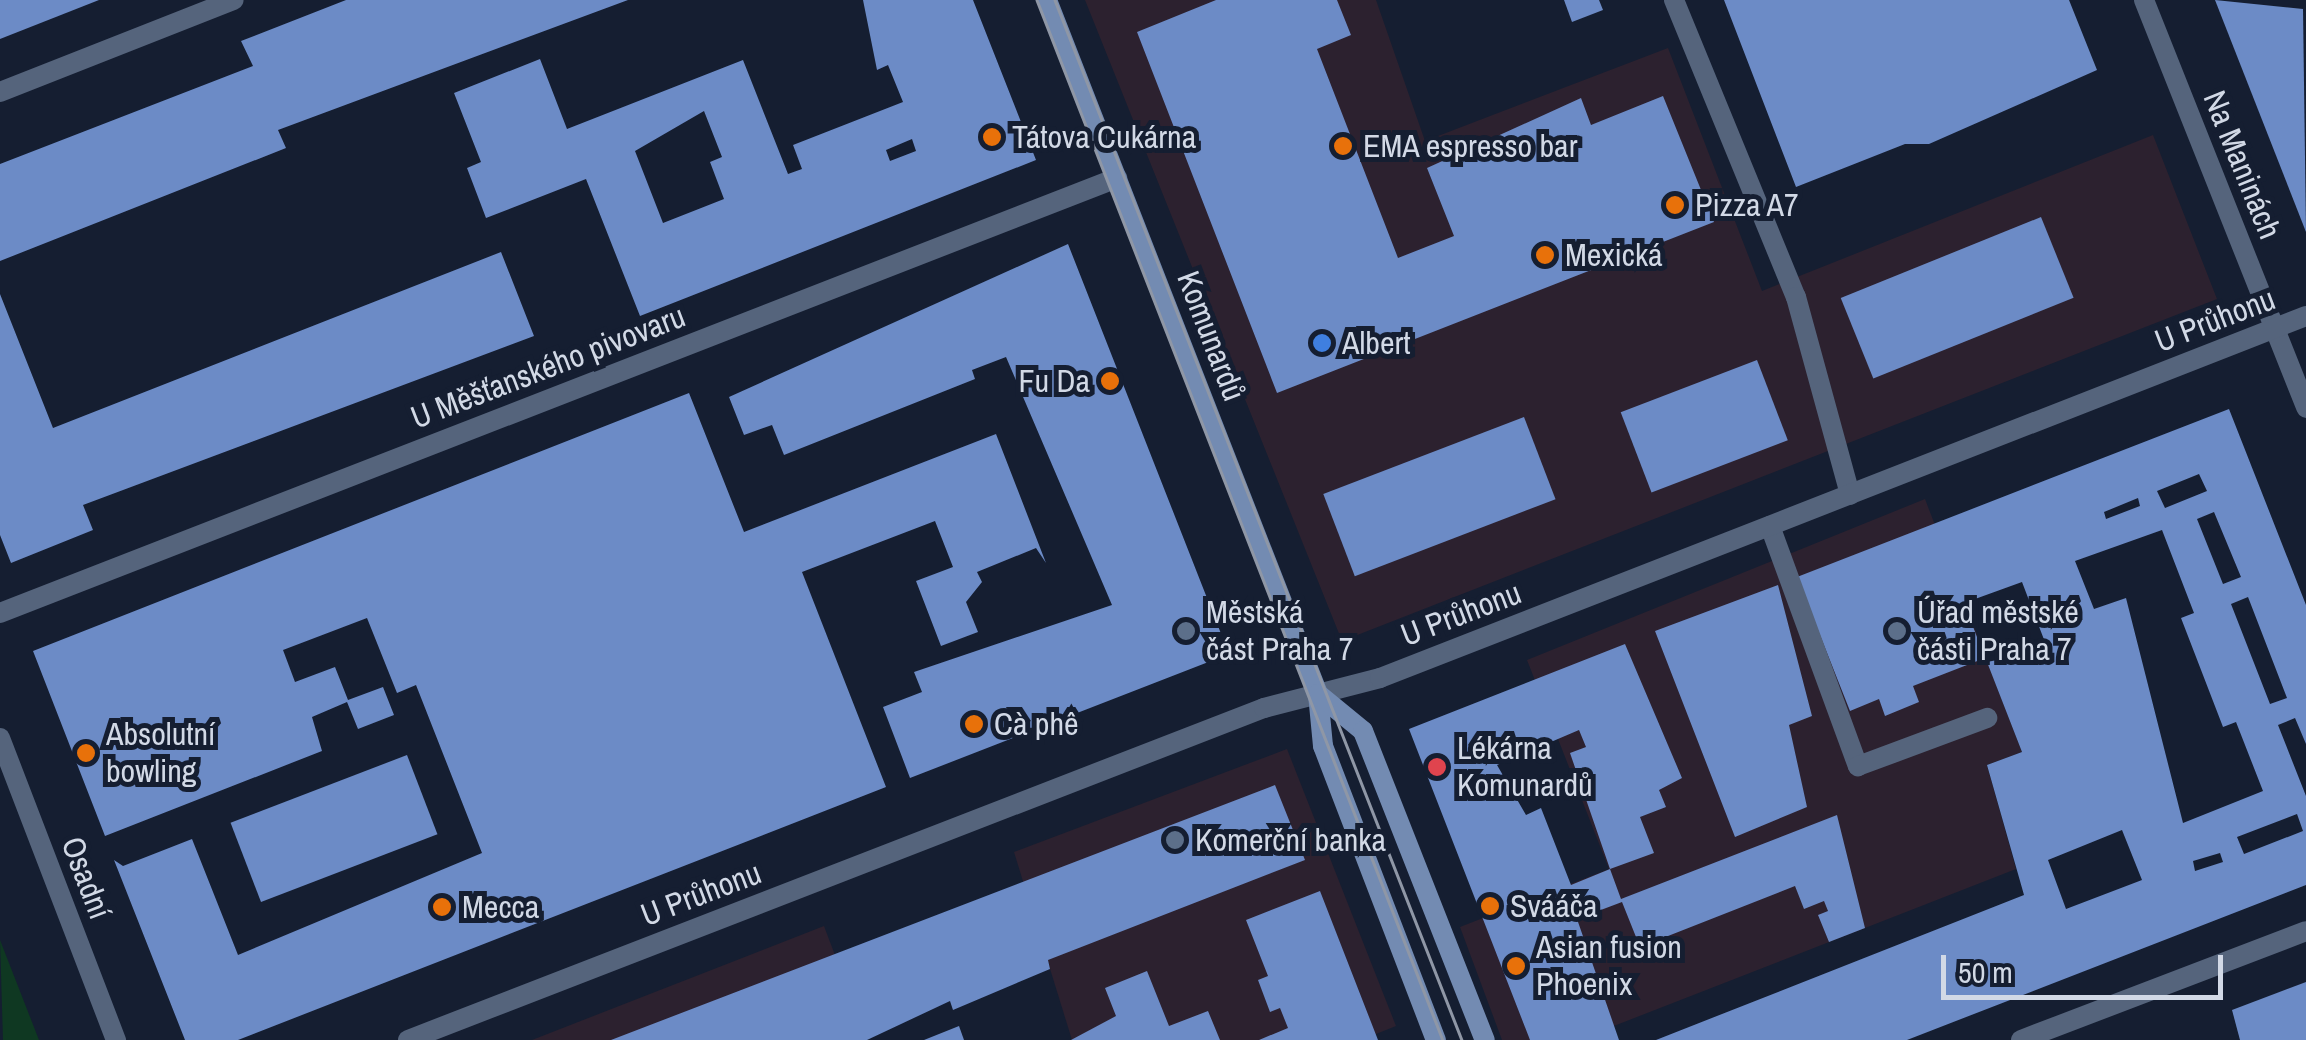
<!DOCTYPE html>
<html>
<head>
<meta charset="utf-8">
<style>
  body { margin:0 }
  #map { position:relative; width:2306px; height:1040px; overflow:hidden; background:#151e31; font-family:"Archivo Narrow",sans-serif }
  div>[style] { position:absolute }
  .commercial>* { inset:0; background:#2c212f }
  .green>* { inset:0; background:#0f3822 }
  .building>* { inset:0; background:#6c8bc6; transform-origin:0 0 }
  .lane>* { height:20px; margin:-10px; padding:0 10px; transform-origin:10px; border-radius:10px; background:#55647c }
  .street>* { height:20px; margin:-10px; padding:0 10px; transform-origin:10px; border-radius:10px; background:#55647c }
  .secondary>* { height:20px; margin:-10px; padding:0 10px; transform-origin:10px; border-radius:10px; background:#738bb2 }
  .tram>* { height:2.5px; margin:-1.25px; padding:0 1.25px; transform-origin:1.25px; border-radius:1.25px; background:#8f97a6 }
  .dots>* { width:28px; height:28px; translate:-50% -50%; box-sizing:border-box; border:5px solid #151e31; border-radius:50% }
  span { translate:-50% -50%; white-space:nowrap; text-align:center; line-height:1.15; -webkit-text-stroke:10px #151e31; paint-order:stroke }
  .poi-label { font-size:32px; color:#d2d9e6 }
  .left { translate:0 -50%; text-align:left }
  .right { translate:-100% -50%; text-align:right }
  .street-label { font-size:32px; color:#d2d9e6 }
  .scale { position:absolute; left:1941px; top:955px; width:282px; height:45px; box-sizing:border-box; border:5px solid #d2d9e6; border-top:0; padding-left:12px; font-size:30px; line-height:35px; white-space:nowrap; color:#d2d9e6; -webkit-text-stroke:8px #151e31; paint-order:stroke }
</style>
</head>
<body>
<div id="map">
  <div class="commercial">
    <i style="clip-path:polygon(1085px 0,1376px 0,1425px 141px,1668px 48px,1762px 291px,2153px 135px,2217px 299px,1342px 641px)"></i>
    <i style="clip-path:polygon(1925px 499px,2022px 752px,1987px 765px,2016px 869px,1578px 1040px,1502px 1040px,1460px 927px,1609px 869px,1527px 660px)"></i>
    <i style="clip-path:polygon(1287px 749px,1396px 1026px,1361px 1040px,1072px 1040px,1014px 852px)"></i>
    <i style="clip-path:polygon(824px 926px,867px 1040px,532px 1040px)"></i>
  </div>
  <div class="green">
    <i style="clip-path:polygon(0 940px,39px 1040px,3px 1040px)"></i>
  </div>
  <div class="building">
    <i style="clip-path:polygon(0 0,99px 0,0 39px)"></i>
    <i style="clip-path:polygon(346px 0,628px 0,278px 130px,286px 148px,0 261px,0 164px,253px 66px,241px 41px)"></i>
    <i style="clip-path:polygon(evenodd,863px 0,973px 0,1036px 160px,640px 316px,586px 179px,486px 218px,467px 168px,481px 162px,454px 93px,540px 59px,567px 129px,743px 60px,788px 174px,802px 169px,793px 145px,903px 102px,888px 65px,877px 70px,863px 0,704px 111px,722px 157px,710px 162px,724px 199px,663px 223px,635px 151px,704px 111px,863px 0,912px 139px,916px 151px,890px 161px,886px 150px,912px 139px)"></i>
    <i style="clip-path:polygon(1216px 0,1337px 0,1351px 35px,1317px 49px,1398px 258px,1454px 236px,1427px 168px,1581px 98px,1591px 125px,1663px 96px,1714px 222px,1277px 393px,1137px 32px)"></i>
    <i style="clip-path:polygon(1564px 0,1599px 0,1603px 10px,1572px 22px)"></i>
    <i style="clip-path:polygon(1724px 0,2069px 0,2097px 70px,1929px 144px,1905px 144px,1796px 187px)"></i>
    <i style="clip-path:polygon(2215px 0,2303px 9px,2306px 232px)"></i>
    <i style="left:2041px;top:217px;width:87px;height:216px;rotate:68deg"></i>
    <i style="clip-path:polygon(1068px 244px,1229px 654px,910px 778px,883px 707px,922px 692px,914px 672px,1112px 605px,1006px 357px,972px 370px,975px 379px,784px 455px,772px 425px,744px 435px,729px 397px)"></i>
    <i style="clip-path:polygon(501px 252px,534px 336px,83px 505px,93px 530px,11px 563px,0 535px,0 294px,53px 428px)"></i>
    <i style="left:1757px;top:360px;width:86px;height:146px;rotate:69deg"></i>
    <i style="clip-path:polygon(689px 393px,744px 532px,996px 434px,1046px 563px,1036px 548px,977px 572px,982px 582px,966px 602px,978px 632px,941px 646px,916px 581px,953px 567px,935px 521px,802px 572px,886px 787px,238px 1040px,185px 1040px,114px 860px,123px 866px,192px 839px,238px 955px,482px 853px,416px 685px,397px 693px,367px 618px,283px 650px,295px 682px,335px 667px,348px 700px,383px 687px,394px 715px,358px 729px,347px 702px,312px 717px,322px 751px,105px 836px,33px 651px)"></i>
    <i style="clip-path:polygon(evenodd,2229px 409px,2306px 605px,2306px 744px,2295px 718px,2278px 725px,2306px 796px,2306px 885px,1907px 1040px,1656px 1040px,2024px 895px,1987px 765px,2022px 752px,1987px 662px,2048px 650px,2022px 582px,1964px 603px,1985px 658px,1913px 686px,1919px 702px,1885px 716px,1879px 699px,1850px 711px,1797px 577px,2229px 409px,2199px 474px,2207px 491px,2165px 508px,2157px 491px,2199px 474px,2229px 409px,2138px 498px,2140px 506px,2106px 519px,2104px 512px,2138px 498px,2229px 409px,2214px 512px,2241px 577px,2223px 584px,2197px 519px,2214px 512px,2229px 409px,2162px 530px,2194px 613px,2181px 618px,2223px 727px,2236px 722px,2263px 791px,2183px 823px,2126px 598px,2094px 609px,2075px 561px,2162px 530px,2229px 409px,2248px 597px,2287px 698px,2270px 704px,2231px 604px,2248px 597px,2229px 409px,2297px 814px,2303px 831px,2244px 854px,2237px 837px,2297px 814px,2229px 409px,2122px 830px,2142px 880px,2066px 909px,2048px 860px,2122px 830px,2229px 409px,2220px 853px,2223px 862px,2195px 871px,2193px 861px,2220px 853px)"></i>
    <i style="left:1524px;top:417px;width:88px;height:215px;rotate:69deg"></i>
    <i style="clip-path:polygon(1778px 585px,1812px 716px,1789px 725px,1807px 807px,1735px 837px,1655px 631px)"></i>
    <i style="clip-path:polygon(evenodd,1625px 644px,1682px 778px,1659px 790px,1666px 807px,1640px 817px,1654px 853px,1610px 869px,1621px 899px,1837px 815px,1865px 928px,1829px 942px,1818px 915px,1828px 911px,1824px 901px,1804px 909px,1795px 886px,1640px 947px,1622px 902px,1577px 919px,1619px 1040px,1530px 1040px,1409px 729px,1625px 644px,1579px 730px,1586px 747px,1570px 753px,1610px 869px,1571px 885px,1541px 808px,1526px 815px,1497px 765px,1579px 730px)"></i>
    <i style="left:407px;top:755px;width:85px;height:189px;rotate:69deg"></i>
    <i style="clip-path:polygon(1275px 785px,1305px 860px,1048px 960px,1050px 969px,953px 1010px,950px 1001px,867px 1040px,611px 1040px)"></i>
    <i style="clip-path:polygon(1320px 891px,1378px 1040px,1259px 1040px,1288px 1028px,1280px 1008px,1270px 1012px,1258px 980px,1268px 976px,1246px 920px)"></i>
    <i style="clip-path:polygon(1147px 971px,1169px 1026px,1208px 1011px,1220px 1040px,1071px 1040px,1116px 1016px,1105px 988px)"></i>
    <i style="clip-path:polygon(2306px 982px,2306px 1040px,2240px 1040px,2232px 1010px)"></i>
    <i style="clip-path:polygon(959px 1026px,964px 1040px,924px 1040px)"></i>
  </div>
  <div class="lane">
    <i style="left:1674px;top:0;width:321px;rotate:67.7deg"></i>
    <i style="left:1796px;top:297px;width:205px;rotate:74.7deg"></i>
    <i style="left:1770px;top:526px;width:256px;rotate:69.9deg"></i>
    <i style="left:1858px;top:766px;width:138px;rotate:-20.4deg"></i>
  </div>
  <div class="street">
    <i style="left:2144px;top:0;width:439px;rotate:68.3deg"></i>
    <i style="left:0;top:92px;width:251px;rotate:-21.5deg"></i>
    <i style="left:0;top:613px;width:1199px;rotate:-21.28deg"></i>
    <i style="left:0;top:738px;width:324px;rotate:69deg"></i>
    <i style="left:408px;top:1040px;width:918px;rotate:-21.2deg"></i>
    <i style="left:1264px;top:708px;width:120px;rotate:-14.5deg"></i>
    <i style="left:1380px;top:678px;width:994px;rotate:-21.35deg"></i>
    <i style="left:2021px;top:1040px;width:305px;rotate:-20.9deg"></i>
  </div>
  <div class="secondary">
    <i style="left:1047px;top:0;width:745px;rotate:68.67deg"></i>
    <i style="left:1318px;top:694px;width:52px;rotate:84.5deg"></i>
    <i style="left:1323px;top:746px;width:315px;rotate:69deg"></i>
    <i style="left:1318px;top:694px;width:58px;rotate:39.4deg"></i>
    <i style="left:1363px;top:731px;width:332px;rotate:68.5deg"></i>
  </div>
  <div class="tram">
    <i style="left:1037px;top:0;width:1116px;rotate:68.68deg"></i>
    <i style="left:1055px;top:0;width:1117px;rotate:68.63deg"></i>
  </div>
  <div class="dots">
    <i style="left:992px;top:137px;background:#e8710a"></i>
    <i style="left:1343px;top:146px;background:#e8710a"></i>
    <i style="left:1675px;top:205px;background:#e8710a"></i>
    <i style="left:1545px;top:255px;background:#e8710a"></i>
    <i style="left:1322px;top:343px;background:#3f7fe0"></i>
    <i style="left:1110px;top:381px;background:#e8710a"></i>
    <i style="left:1186px;top:631px;background:#5c6f8a"></i>
    <i style="left:1897px;top:631px;background:#5c6f8a"></i>
    <i style="left:974px;top:724px;background:#e8710a"></i>
    <i style="left:86px;top:753px;background:#e8710a"></i>
    <i style="left:1437px;top:767px;background:#e0444e"></i>
    <i style="left:1175px;top:840px;background:#5c6f8a"></i>
    <i style="left:1490px;top:906px;background:#e8710a"></i>
    <i style="left:442px;top:907px;background:#e8710a"></i>
    <i style="left:1516px;top:966px;background:#e8710a"></i>
  </div>
  <div class="poi-label">
    <span class="left" style="left:1012px;top:137px">Tátova Cukárna</span>
    <span class="left" style="left:1363px;top:146px">EMA espresso bar</span>
    <span class="left" style="left:1695px;top:205px">Pizza A7</span>
    <span class="left" style="left:1565px;top:255px">Mexická</span>
    <span class="left" style="left:1342px;top:343px">Albert</span>
    <span class="right" style="left:1090px;top:381px">Fu Da</span>
    <span class="left" style="left:1206px;top:631px">Městská<br>část Praha 7</span>
    <span class="left" style="left:1917px;top:631px">Úřad městské<br>části Praha 7</span>
    <span class="left" style="left:994px;top:724px">Cà phê</span>
    <span class="left" style="left:106px;top:753px">Absolutní<br>bowling</span>
    <span class="left" style="left:1457px;top:767px">Lékárna<br>Komunardů</span>
    <span class="left" style="left:1195px;top:840px">Komerční banka</span>
    <span class="left" style="left:1510px;top:906px">Svááča</span>
    <span class="left" style="left:462px;top:907px">Mecca</span>
    <span class="left" style="left:1536px;top:966px">Asian fusion<br>Phoenix</span>
  </div>
  <div class="street-label">
    <span style="left:2242px;top:165px;rotate:68deg">Na Maninách</span>
    <span style="left:2215px;top:320px;rotate:-21deg">U Průhonu</span>
    <span style="left:1211px;top:336px;rotate:69deg">Komunardů</span>
    <span style="left:548px;top:367px;rotate:-21deg">U Měšťanského pivovaru</span>
    <span style="left:1461px;top:614px;rotate:-21deg">U Průhonu</span>
    <span style="left:86px;top:878px;rotate:69deg">Osadní</span>
    <span style="left:701px;top:894px;rotate:-21deg">U Průhonu</span>
  </div>
  <div class="scale">50 m</div>
</div>
</body>
</html>
